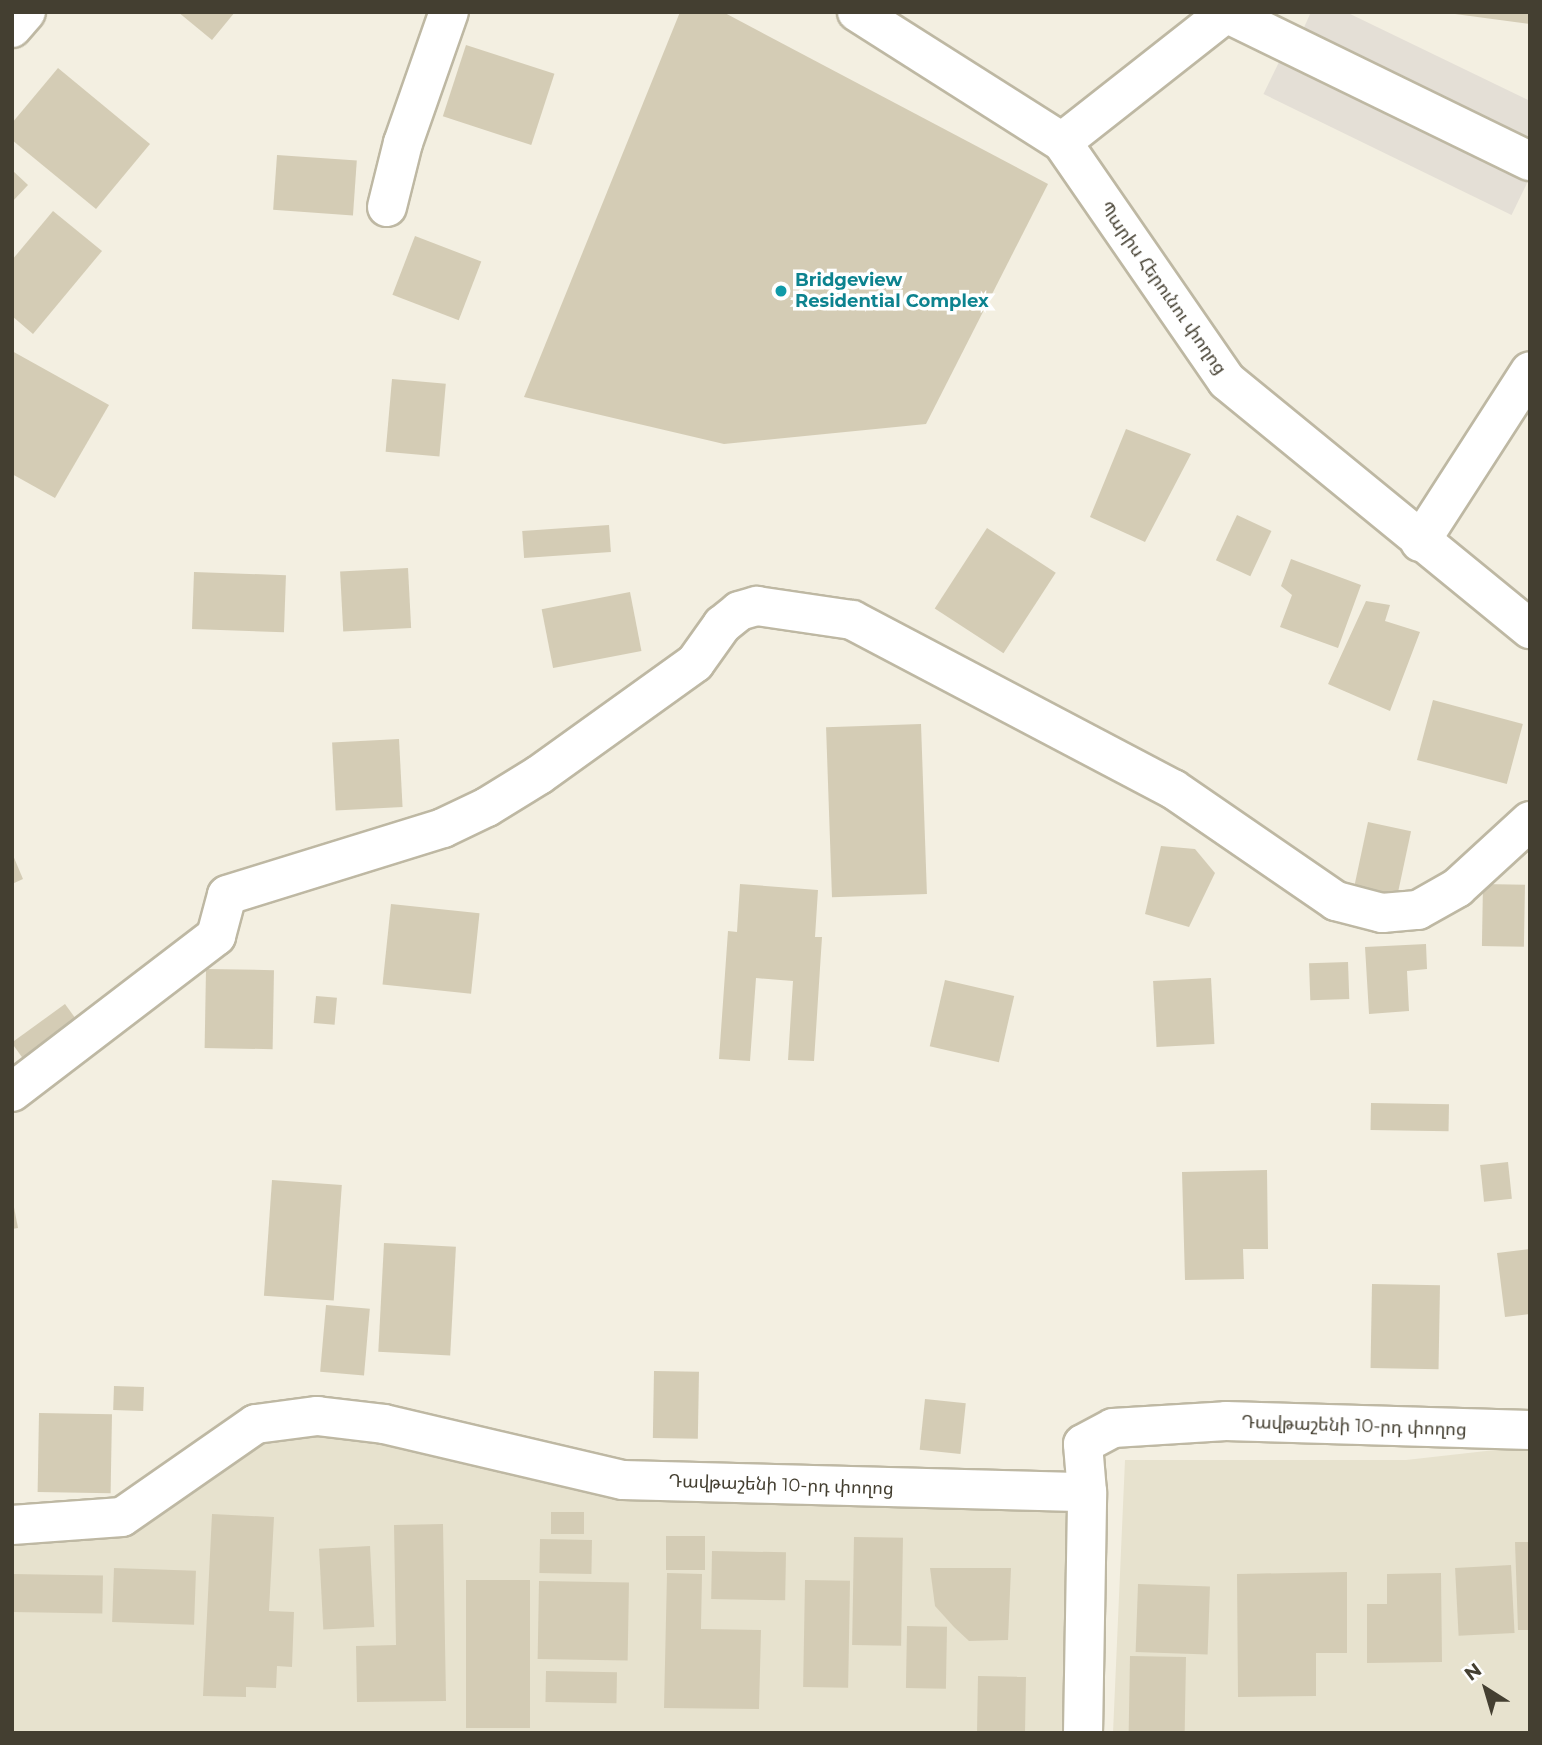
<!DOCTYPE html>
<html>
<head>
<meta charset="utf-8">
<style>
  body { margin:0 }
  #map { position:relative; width:1542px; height:1745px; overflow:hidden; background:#f3efe1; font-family:Montserrat,"Noto Sans Armenian",sans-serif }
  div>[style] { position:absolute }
  .residential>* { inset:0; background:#e7e2ce }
  .industrial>* { inset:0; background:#e4dfd6; transform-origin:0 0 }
  .building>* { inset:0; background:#d4ccb5; transform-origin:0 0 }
  .roads { filter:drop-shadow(2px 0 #beb8a3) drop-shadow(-2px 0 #beb8a3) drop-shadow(0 2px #beb8a3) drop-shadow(0 -2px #beb8a3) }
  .minor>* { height:38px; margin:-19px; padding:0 19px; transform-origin:19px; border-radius:19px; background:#fff }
  .dots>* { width:19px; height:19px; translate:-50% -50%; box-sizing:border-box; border:4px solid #fff; border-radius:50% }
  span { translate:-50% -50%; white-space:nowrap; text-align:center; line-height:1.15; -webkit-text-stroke:7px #fff; paint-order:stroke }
  .culture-label { font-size:18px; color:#0d838f; font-weight:700 }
  .left { translate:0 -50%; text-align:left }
  .street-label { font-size:18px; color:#443f31 }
  .frame { position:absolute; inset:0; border:14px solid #443f31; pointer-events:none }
  .north { position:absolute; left:1451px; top:1654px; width:70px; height:70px; -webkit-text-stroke:5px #fff; paint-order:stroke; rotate:323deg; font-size:19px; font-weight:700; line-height:28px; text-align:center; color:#443f31 }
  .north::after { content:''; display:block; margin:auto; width:24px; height:32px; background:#443f31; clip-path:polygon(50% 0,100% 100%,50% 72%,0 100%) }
</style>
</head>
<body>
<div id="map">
  <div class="residential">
    <i style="clip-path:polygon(256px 1424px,623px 1480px,1087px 1492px,1083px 1733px,12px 1733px,12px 1525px,122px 1517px)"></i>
    <i style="clip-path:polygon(1530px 1446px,1530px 1733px,1113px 1733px,1125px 1460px,1406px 1460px)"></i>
  </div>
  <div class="industrial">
    <i style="clip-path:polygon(1311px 12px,1346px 12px,1530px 101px,1530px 145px,1301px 34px)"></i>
    <i style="left:1281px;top:58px;width:276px;height:40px;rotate:26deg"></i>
  </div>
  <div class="building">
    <i style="clip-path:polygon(178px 12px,235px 12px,212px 40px)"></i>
    <i style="clip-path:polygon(680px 12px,723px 12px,1048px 184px,926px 424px,724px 444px,524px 397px)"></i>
    <i style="clip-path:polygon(1455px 12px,1530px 12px,1530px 24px,1455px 14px)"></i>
    <i style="left:466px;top:45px;width:93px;height:75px;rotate:18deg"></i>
    <i style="clip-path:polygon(58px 68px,150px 144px,96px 209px,12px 140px,12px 123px)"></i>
    <i style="left:277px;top:155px;width:80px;height:55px;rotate:4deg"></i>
    <i style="clip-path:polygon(12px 170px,28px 185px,12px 202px)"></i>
    <i style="clip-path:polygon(53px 211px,102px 251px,33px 334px,12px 316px,12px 260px)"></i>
    <i style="left:415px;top:236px;width:71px;height:63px;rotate:21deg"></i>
    <i style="clip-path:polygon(12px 351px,109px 405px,55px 498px,12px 474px)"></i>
    <i style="left:392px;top:379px;width:54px;height:73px;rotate:5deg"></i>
    <i style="clip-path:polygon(1126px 429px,1191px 454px,1145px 542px,1090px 517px)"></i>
    <i style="left:1237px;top:515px;width:38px;height:50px;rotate:25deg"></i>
    <i style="left:609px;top:525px;width:27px;height:87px;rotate:86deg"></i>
    <i style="left:987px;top:528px;width:82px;height:96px;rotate:33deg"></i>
    <i style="clip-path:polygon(1291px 559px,1361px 585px,1338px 648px,1280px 627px,1292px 595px,1281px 586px)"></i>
    <i style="left:408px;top:568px;width:60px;height:68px;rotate:87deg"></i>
    <i style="left:194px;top:572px;width:92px;height:57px;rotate:2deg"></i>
    <i style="left:630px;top:592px;width:60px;height:90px;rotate:79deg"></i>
    <i style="clip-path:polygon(1366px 601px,1390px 605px,1385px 621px,1420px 632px,1390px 711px,1328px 684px)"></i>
    <i style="left:1433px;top:700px;width:93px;height:62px;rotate:15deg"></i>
    <i style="left:921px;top:724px;width:170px;height:95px;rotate:88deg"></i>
    <i style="left:399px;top:739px;width:68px;height:67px;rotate:87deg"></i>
    <i style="left:1368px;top:822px;width:44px;height:66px;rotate:12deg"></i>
    <i style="clip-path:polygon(1161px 846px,1195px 849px,1215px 873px,1189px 927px,1145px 914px)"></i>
    <i style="clip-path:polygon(12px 853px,23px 879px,12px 884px)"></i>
    <i style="clip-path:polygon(740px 884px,818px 890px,815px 937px,822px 937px,814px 1061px,788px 1060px,793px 981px,756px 978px,750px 1061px,719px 1059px,728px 931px,737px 932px)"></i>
    <i style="left:1483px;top:884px;width:42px;height:62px;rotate:1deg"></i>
    <i style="left:391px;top:904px;width:89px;height:81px;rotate:6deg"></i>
    <i style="clip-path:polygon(1426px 944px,1427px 969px,1407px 971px,1409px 1011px,1369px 1014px,1365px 947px)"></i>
    <i style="left:1348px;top:962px;width:37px;height:39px;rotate:88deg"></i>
    <i style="left:206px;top:969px;width:68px;height:79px;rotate:1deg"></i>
    <i style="left:1211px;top:978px;width:66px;height:58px;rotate:87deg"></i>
    <i style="left:945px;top:980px;width:71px;height:68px;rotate:13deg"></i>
    <i style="left:316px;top:996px;width:21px;height:27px;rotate:5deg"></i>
    <i style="left:65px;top:1004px;width:19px;height:66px;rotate:54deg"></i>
    <i style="left:1371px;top:1103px;width:78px;height:27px;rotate:1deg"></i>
    <i style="left:1508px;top:1162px;width:37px;height:28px;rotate:84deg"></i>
    <i style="clip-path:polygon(1267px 1170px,1268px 1249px,1243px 1249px,1244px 1279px,1185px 1280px,1182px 1172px)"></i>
    <i style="left:272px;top:1180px;width:70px;height:116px;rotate:4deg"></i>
    <i style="clip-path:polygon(12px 1197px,18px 1228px,12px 1229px)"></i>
    <i style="left:384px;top:1243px;width:72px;height:109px;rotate:3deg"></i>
    <i style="clip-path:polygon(1530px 1249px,1530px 1314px,1505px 1317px,1497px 1253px)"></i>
    <i style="left:1372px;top:1284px;width:68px;height:84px;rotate:1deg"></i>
    <i style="left:326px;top:1305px;width:44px;height:67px;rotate:5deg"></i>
    <i style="left:654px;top:1371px;width:45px;height:67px;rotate:1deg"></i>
    <i style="left:114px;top:1386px;width:30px;height:24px;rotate:2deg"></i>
    <i style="left:925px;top:1399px;width:41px;height:51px;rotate:6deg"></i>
    <i style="left:39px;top:1413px;width:73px;height:79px;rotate:1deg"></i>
    <i style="left:551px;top:1512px;width:33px;height:22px"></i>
    <i style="clip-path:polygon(212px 1514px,274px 1517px,269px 1611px,294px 1612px,292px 1667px,277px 1666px,276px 1688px,246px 1687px,246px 1697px,203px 1696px)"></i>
    <i style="clip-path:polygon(443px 1524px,446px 1701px,357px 1702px,356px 1646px,396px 1645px,394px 1525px)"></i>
    <i style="left:666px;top:1536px;width:39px;height:34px"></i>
    <i style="left:854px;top:1537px;width:49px;height:108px;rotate:1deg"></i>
    <i style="left:540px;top:1539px;width:52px;height:34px;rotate:1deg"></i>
    <i style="clip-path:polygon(1515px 1542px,1530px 1542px,1530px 1630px,1518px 1630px)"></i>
    <i style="left:370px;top:1546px;width:81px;height:51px;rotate:87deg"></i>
    <i style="left:712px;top:1551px;width:74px;height:48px;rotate:1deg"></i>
    <i style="left:1511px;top:1565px;width:68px;height:56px;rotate:87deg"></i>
    <i style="left:114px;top:1568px;width:82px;height:54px;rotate:2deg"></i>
    <i style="clip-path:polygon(930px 1568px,1011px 1568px,1008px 1640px,969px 1641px,954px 1627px,935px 1606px)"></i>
    <i style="clip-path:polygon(1347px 1572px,1347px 1653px,1316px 1653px,1316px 1696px,1238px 1697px,1237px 1574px)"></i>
    <i style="clip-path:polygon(667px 1573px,702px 1574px,701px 1629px,761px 1630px,759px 1709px,664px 1708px)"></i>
    <i style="clip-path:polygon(1441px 1573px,1442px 1662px,1367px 1663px,1367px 1604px,1387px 1604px,1387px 1574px)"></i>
    <i style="left:12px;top:1574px;width:91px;height:38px;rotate:1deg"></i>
    <i style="left:466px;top:1580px;width:64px;height:148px"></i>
    <i style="left:805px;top:1580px;width:45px;height:107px;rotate:1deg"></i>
    <i style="left:539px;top:1581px;width:90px;height:78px;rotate:1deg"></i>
    <i style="left:1138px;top:1584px;width:72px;height:68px;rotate:2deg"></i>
    <i style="left:907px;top:1626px;width:40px;height:62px;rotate:1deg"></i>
    <i style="left:1130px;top:1656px;width:56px;height:77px;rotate:1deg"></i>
    <i style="left:546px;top:1671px;width:71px;height:31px;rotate:1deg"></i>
    <i style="left:978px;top:1676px;width:48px;height:57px;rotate:1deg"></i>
  </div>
  <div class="roads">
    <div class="minor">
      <i style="left:857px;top:12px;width:243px;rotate:32.4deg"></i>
      <i style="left:1062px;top:142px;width:290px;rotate:55.4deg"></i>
      <i style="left:1227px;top:381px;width:392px;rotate:39.3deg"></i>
      <i style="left:12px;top:28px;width:21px;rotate:-49deg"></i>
      <i style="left:1062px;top:142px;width:209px;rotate:-38.2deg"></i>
      <i style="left:1226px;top:13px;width:338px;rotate:26deg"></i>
      <i style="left:387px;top:207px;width:66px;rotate:-76deg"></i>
      <i style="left:403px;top:143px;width:139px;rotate:-70.7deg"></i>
      <i style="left:1420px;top:542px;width:203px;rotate:-57.2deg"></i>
      <i style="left:12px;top:1092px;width:257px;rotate:-37.4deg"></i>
      <i style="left:216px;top:936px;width:42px;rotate:-75deg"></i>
      <i style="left:227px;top:895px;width:226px;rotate:-17.2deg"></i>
      <i style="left:443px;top:828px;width:49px;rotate:-25.5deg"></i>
      <i style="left:487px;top:807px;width:61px;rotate:-31.6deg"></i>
      <i style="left:539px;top:775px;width:192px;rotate:-35.7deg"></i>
      <i style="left:695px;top:663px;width:47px;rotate:-54.6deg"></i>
      <i style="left:722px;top:625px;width:22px;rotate:-39deg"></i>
      <i style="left:739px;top:611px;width:19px;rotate:-16deg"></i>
      <i style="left:757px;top:606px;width:96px;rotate:8.4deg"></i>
      <i style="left:852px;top:620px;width:363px;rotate:27.8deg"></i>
      <i style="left:1173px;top:789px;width:198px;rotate:34.5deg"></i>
      <i style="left:1336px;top:901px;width:48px;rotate:14.6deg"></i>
      <i style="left:1382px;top:913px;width:36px;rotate:-5deg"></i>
      <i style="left:1418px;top:910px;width:45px;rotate:-29.4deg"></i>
      <i style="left:1457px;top:888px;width:99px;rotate:-42.5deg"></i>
      <i style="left:12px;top:1525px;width:110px;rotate:-4.2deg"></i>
      <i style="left:122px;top:1517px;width:163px;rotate:-34.8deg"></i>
      <i style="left:256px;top:1424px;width:62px;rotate:-7.5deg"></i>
      <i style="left:317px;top:1416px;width:67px;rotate:6.8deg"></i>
      <i style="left:384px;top:1424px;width:245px;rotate:13.2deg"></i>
      <i style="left:623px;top:1480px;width:464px;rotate:1.5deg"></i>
      <i style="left:1083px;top:1733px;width:241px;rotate:-89deg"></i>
      <i style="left:1087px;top:1492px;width:48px;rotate:-94.8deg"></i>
      <i style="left:1083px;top:1444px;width:34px;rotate:-28deg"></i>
      <i style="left:1113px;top:1428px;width:113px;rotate:-3.5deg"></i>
      <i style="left:1226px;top:1421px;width:304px;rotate:1.7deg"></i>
    </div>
  </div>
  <div class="dots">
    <i style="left:781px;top:291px;background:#0f9aa8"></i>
  </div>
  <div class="culture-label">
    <span class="left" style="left:795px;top:291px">Bridgeview<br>Residential Complex</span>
  </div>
  <div class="street-label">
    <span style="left:1163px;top:288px;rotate:55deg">Պարիս Հերունու փողոց</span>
    <span style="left:1354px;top:1426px;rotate:2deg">Դավթաշենի 10-րդ փողոց</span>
    <span style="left:781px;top:1485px;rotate:2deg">Դավթաշենի 10-րդ փողոց</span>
  </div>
  <div class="frame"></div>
  <div class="north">N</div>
</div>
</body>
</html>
